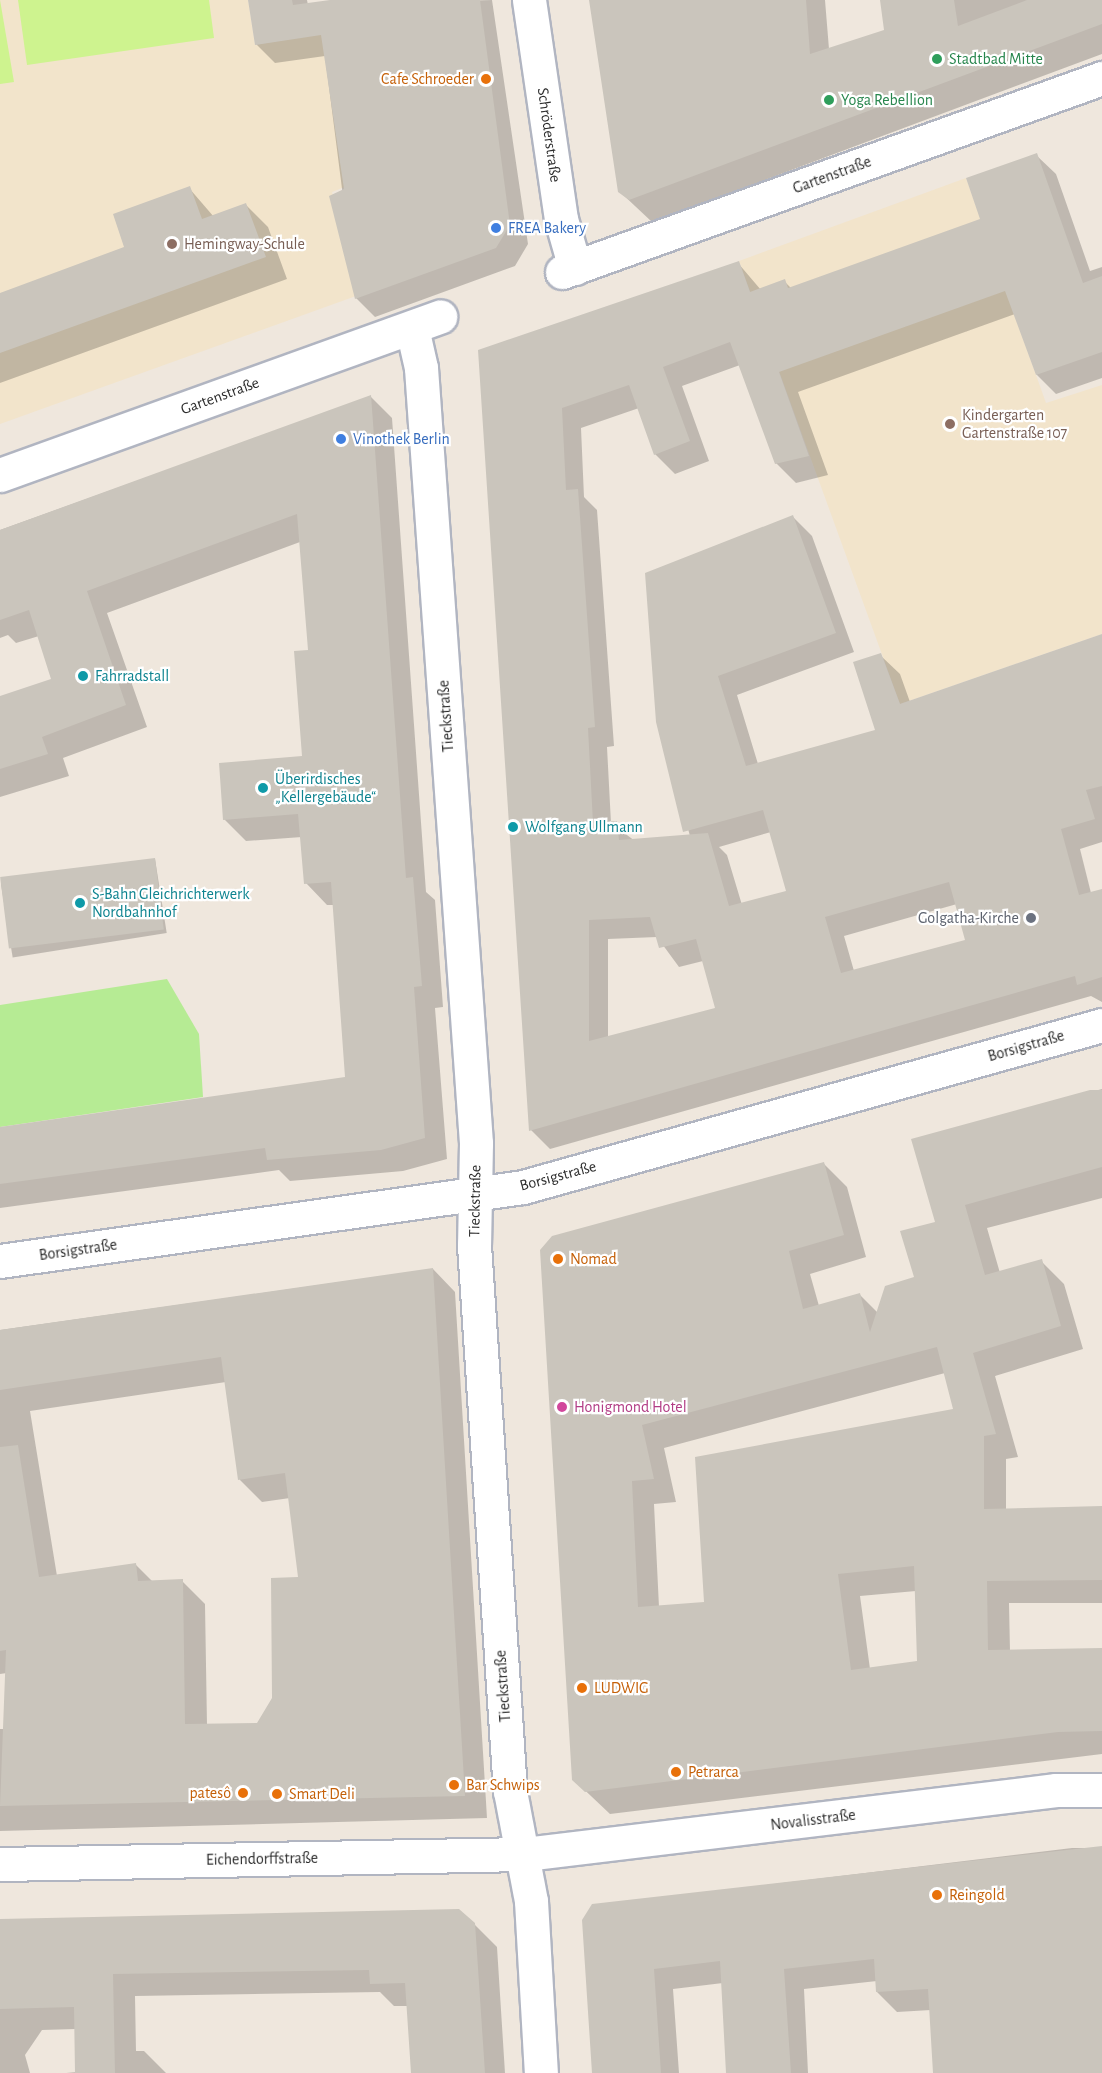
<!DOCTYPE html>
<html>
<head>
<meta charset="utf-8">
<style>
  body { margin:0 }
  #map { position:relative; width:1102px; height:2073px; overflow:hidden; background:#efe7dd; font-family:"Alegreya Sans",sans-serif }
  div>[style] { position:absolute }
  .education>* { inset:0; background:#f2e4cb }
  .green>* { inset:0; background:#b6eb94 }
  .pitch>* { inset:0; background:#cef38f }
  .shadow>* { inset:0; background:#0003; transform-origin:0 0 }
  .building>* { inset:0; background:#cac5bc; transform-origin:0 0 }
  .roads { filter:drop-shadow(2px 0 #b1b5c1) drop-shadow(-2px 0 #b1b5c1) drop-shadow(0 2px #b1b5c1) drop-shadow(0 -2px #b1b5c1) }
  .minor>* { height:33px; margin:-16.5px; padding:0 16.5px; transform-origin:16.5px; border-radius:16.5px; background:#fff }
  .dots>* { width:16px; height:16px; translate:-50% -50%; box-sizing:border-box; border:3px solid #fff; border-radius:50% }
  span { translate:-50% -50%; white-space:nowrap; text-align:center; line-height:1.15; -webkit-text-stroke:4.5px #fff; paint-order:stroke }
  .leisure-label { font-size:16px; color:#27864d }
  .left { translate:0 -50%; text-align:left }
  .food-label { font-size:16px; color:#c56008 }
  .right { translate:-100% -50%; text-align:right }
  .street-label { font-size:16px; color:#2c2c2c }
  .shop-label { font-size:16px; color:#366cbe }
  .education-label { font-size:16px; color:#785e54 }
  .culture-label { font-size:16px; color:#0d838f }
  .worship-label { font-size:16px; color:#5b616d }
  .hotel-label { font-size:16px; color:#b23c85 }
</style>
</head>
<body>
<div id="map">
  <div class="education">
    <i style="clip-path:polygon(0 0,248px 0,255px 45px,325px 33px,347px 186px,332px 192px,356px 296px,0 424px)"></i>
    <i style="clip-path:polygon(966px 178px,1046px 403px,1102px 385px,1102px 634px,900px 704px,739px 261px)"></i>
  </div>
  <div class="green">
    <i style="clip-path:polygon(167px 979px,199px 1034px,203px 1097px,0 1127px,0 1005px)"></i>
  </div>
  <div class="pitch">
    <i style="clip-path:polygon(0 0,14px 82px,0 84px)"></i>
    <i style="clip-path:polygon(18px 0,209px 0,214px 38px,27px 65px)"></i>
  </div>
  <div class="shadow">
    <i style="clip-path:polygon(249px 0,307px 0,308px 5px,492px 0,528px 244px,515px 266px,375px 317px,356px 298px,325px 56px,275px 63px,256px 44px)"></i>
    <i style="clip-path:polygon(591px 0,825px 0,829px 49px,885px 31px,881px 0,1102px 0,1102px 54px,652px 222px,619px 191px)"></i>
    <i style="clip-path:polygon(evenodd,1036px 155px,1056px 174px,1090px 271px,1102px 267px,1102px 378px,1056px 394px,1037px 375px,1015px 314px,798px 392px,828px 475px,796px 483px,776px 463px,740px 365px,682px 386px,709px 461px,675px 474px,655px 454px,639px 408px,581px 428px,584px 497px,597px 510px,614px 746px,607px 747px,611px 823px,635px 841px,690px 836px,658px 721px,793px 517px,812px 536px,854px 652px,737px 695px,758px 764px,877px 731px,880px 655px,900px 674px,910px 702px,1102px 636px,1102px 842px,1080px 849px,1091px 893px,1102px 890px,1102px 1002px,1091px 996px,550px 1149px,531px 1130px,479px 351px,738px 263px,761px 290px,784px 281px,791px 288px,982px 220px,1036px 155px,771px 832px,788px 892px,742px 905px,727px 855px,719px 847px,771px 832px,1036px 155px,957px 904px,967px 941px,854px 971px,844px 936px,957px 904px,1036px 155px,657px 937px,679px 967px,703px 961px,717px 1009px,608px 1038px,608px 939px,657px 937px)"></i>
    <i style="clip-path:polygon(189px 188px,214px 217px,246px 205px,268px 227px,287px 279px,0 383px,0 294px,126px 248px)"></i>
    <i style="clip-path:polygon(371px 397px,392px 418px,426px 892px,435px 900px,443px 1007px,435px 1008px,447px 1159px,403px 1171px,290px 1181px,279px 1170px,0 1208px,0 1128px,347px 1079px,334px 905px,327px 905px,306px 883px,302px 837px,246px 841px,224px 819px,304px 757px,309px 651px,300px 542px,107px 613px,147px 727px,63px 758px,69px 776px,0 797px,0 697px,53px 680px,39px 636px,16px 643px,8px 635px,0 638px,0 530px)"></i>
    <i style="left:155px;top:859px;width:75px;height:156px;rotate:81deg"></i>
    <i style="clip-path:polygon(evenodd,1102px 1089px,1102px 1198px,987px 1228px,1000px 1273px,1041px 1261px,1064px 1284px,1083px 1349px,995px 1376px,1018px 1457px,1006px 1459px,1006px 1510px,1102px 1508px,1102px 1603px,1009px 1603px,1010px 1651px,1102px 1649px,1102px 1754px,610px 1814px,573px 1779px,542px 1251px,824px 1164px,847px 1187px,866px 1257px,810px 1274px,819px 1306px,859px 1294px,878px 1313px,916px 1278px,937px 1223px,913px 1140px,1102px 1089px,945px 1373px,955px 1410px,706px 1603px,659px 1607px,654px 1504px,676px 1502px,664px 1448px,945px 1373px,1102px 1089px,916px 1591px,919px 1662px,870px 1669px,860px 1596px,916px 1591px)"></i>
    <i style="clip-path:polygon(evenodd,433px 1269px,455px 1292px,487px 1818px,0 1831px,0 1729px,7px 1729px,7px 1673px,0 1674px,0 1330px,433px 1269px,226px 1382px,240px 1480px,262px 1502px,290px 1498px,300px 1578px,273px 1698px,258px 1724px,207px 1725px,205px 1604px,182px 1581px,153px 1582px,135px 1564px,57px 1576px,30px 1411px,226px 1382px)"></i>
    <i style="clip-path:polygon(1072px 1848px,1102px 1848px,1102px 2073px,934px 2073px,931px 2010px,897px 2012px,877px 1992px,877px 1981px,804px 1989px,808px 2073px,728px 2073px,723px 1983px,673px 1989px,679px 2073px,593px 2073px,593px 1906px)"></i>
    <i style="clip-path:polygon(0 1920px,474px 1924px,497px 1947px,505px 2073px,412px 2073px,408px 2006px,394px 2006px,380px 1992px,135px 1996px,136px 2051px,144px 2051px,166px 2073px,66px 2073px,77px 2072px,76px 2029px,42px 2030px,25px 2055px,30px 2073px,0 2073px)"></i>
  </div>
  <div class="building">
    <i style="clip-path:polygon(248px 0,292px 0,293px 5px,330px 0,480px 0,510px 225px,496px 248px,355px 299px,329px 196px,344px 189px,321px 35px,255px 45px)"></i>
    <i style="clip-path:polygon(589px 0,806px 0,810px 54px,884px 30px,880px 0,954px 0,958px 26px,1027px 0,1102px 0,1102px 24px,629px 200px,618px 192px)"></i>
    <i style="clip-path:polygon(evenodd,1037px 153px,1083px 283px,1102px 276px,1102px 352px,1036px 375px,1005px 291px,779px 372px,809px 456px,775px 464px,730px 342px,663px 367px,690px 441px,654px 455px,629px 385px,562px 408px,566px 490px,578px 489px,595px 727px,588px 728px,593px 823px,617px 821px,619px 840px,708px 833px,729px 906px,786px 891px,763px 810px,683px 832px,656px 722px,645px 573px,793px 515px,836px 633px,718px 676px,746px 766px,875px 730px,853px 662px,881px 653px,900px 704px,1102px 634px,1102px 786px,1086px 790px,1095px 819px,1061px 829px,1079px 895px,1102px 889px,1102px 977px,1077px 985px,1075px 976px,529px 1131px,478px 350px,739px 261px,750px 292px,785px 279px,788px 288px,980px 219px,966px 178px,1037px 153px,949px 882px,965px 940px,841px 973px,825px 917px,949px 882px,1037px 153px,650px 917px,659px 948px,696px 939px,715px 1008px,589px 1041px,589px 920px,650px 917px)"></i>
    <i style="clip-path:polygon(190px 186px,202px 219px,246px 203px,266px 257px,0 353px,0 293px,124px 247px,113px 214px)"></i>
    <i style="clip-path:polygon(371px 395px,406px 878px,413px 877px,422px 986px,414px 987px,425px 1138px,381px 1150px,267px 1160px,265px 1148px,0 1184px,0 1127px,345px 1077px,331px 882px,304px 884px,298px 814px,223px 820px,219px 763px,302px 756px,294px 651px,308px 650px,297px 514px,87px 591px,126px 705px,42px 737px,48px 754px,0 769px,0 696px,51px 679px,29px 610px,0 620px,0 530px)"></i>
    <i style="left:155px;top:858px;width:72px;height:156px;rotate:83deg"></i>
    <i style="clip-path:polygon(evenodd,1090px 1090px,1102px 1090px,1102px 1167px,965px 1205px,985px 1275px,1042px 1259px,1061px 1326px,973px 1353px,996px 1434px,984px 1436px,984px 1509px,1102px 1506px,1102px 1580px,987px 1581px,988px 1650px,1102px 1648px,1102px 1731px,1058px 1732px,585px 1792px,572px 1780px,540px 1250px,552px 1236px,824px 1162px,844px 1235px,789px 1251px,803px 1309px,860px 1293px,870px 1332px,885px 1286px,914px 1277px,900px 1231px,935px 1222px,911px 1139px,1090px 1090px,937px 1347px,953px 1409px,695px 1457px,704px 1602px,638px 1607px,632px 1481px,654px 1479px,642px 1425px,937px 1347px,1090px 1090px,914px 1566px,917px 1661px,851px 1670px,838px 1574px,914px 1566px)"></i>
    <i style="clip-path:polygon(433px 1268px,465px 1796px,0 1806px,6px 1650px,0 1651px,0 1447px,18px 1445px,39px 1577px,136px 1563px,138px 1581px,183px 1579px,185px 1724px,257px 1723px,272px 1698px,271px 1578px,298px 1577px,285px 1473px,238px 1480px,221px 1357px,0 1390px,0 1330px)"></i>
    <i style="clip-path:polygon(1102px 1846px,1102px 2073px,933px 2073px,928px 1989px,876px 1992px,874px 1959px,784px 1969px,791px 2073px,726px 2073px,720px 1961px,654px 1969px,661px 2073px,592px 2073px,582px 1920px,592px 1904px)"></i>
    <i style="clip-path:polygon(459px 1909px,475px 1923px,485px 2073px,411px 2073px,405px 1983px,370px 1984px,369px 1970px,113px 1974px,115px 2073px,75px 2073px,74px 2007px,0 2009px,0 1919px)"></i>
  </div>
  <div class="roads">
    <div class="minor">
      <i style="left:529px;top:0;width:221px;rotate:81.7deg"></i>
      <i style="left:561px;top:219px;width:51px;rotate:74.1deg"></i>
      <i style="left:562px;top:272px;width:574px;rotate:-19.76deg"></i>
      <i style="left:412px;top:328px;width:41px;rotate:77.3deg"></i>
      <i style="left:421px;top:368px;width:777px;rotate:85.94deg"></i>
      <i style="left:476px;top:1143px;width:102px;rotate:91.1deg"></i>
      <i style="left:474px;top:1245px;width:547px;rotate:86.23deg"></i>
      <i style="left:510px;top:1791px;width:112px;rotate:79.2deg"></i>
      <i style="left:531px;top:1901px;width:172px;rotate:86.7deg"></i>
      <i style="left:0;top:475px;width:468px;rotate:-19.8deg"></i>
      <i style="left:0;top:1261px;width:528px;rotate:-8.05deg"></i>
      <i style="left:523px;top:1187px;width:601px;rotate:-15.63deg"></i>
      <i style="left:0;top:1864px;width:525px;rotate:-1.09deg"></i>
      <i style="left:525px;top:1854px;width:535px;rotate:-6.87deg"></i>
      <i style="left:1056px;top:1790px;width:46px"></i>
    </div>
  </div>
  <div class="dots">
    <i style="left:937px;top:59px;background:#2e9e5b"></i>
    <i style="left:486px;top:79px;background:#e8710a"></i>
    <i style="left:829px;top:100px;background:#2e9e5b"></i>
    <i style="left:496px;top:228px;background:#3f7fe0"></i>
    <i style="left:172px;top:244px;background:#8d6e63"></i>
    <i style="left:950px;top:424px;background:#8d6e63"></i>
    <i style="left:341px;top:439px;background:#3f7fe0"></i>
    <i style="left:83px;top:676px;background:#0f9aa8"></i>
    <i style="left:263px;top:788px;background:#0f9aa8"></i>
    <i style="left:513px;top:827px;background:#0f9aa8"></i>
    <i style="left:80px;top:903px;background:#0f9aa8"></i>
    <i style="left:1031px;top:918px;background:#6b7280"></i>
    <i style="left:558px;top:1259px;background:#e8710a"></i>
    <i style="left:562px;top:1407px;background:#d1479c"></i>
    <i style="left:582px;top:1688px;background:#e8710a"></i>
    <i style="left:676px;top:1772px;background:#e8710a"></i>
    <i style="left:454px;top:1785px;background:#e8710a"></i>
    <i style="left:243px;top:1793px;background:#e8710a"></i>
    <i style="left:277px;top:1794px;background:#e8710a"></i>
    <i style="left:937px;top:1895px;background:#e8710a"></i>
  </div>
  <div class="leisure-label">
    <span class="left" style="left:949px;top:59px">Stadtbad Mitte</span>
    <span class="left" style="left:841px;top:100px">Yoga Rebellion</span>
  </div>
  <div class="food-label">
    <span class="right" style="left:474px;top:79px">Cafe Schroeder</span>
    <span class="left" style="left:570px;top:1259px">Nomad</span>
    <span class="left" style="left:594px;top:1688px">LUDWIG</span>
    <span class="left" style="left:688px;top:1772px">Petrarca</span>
    <span class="left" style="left:466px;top:1785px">Bar Schwips</span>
    <span class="right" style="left:231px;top:1793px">patesô</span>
    <span class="left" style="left:289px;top:1794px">Smart Deli</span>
    <span class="left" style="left:949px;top:1895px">Reingold</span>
  </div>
  <div class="street-label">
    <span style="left:549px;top:135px;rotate:82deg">Schröderstraße</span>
    <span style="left:832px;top:175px;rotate:-20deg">Gartenstraße</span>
    <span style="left:220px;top:396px;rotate:-20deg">Gartenstraße</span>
    <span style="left:446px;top:716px;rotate:-94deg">Tieckstraße</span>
    <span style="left:1026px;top:1046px;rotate:-16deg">Borsigstraße</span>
    <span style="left:558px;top:1176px;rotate:-15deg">Borsigstraße</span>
    <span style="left:475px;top:1201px;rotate:-89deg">Tieckstraße</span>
    <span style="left:78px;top:1250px;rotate:-8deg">Borsigstraße</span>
    <span style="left:503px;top:1686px;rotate:-94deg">Tieckstraße</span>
    <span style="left:813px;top:1820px;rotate:-7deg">Novalisstraße</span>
    <span style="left:262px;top:1859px;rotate:-1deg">Eichendorffstraße</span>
  </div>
  <div class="shop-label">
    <span class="left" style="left:508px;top:228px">FREA Bakery</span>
    <span class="left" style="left:353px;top:439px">Vinothek Berlin</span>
  </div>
  <div class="education-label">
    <span class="left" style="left:184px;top:244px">Hemingway-Schule</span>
    <span class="left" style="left:962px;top:424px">Kindergarten<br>Gartenstraße 107</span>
  </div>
  <div class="culture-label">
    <span class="left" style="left:95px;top:676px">Fahrradstall</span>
    <span class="left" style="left:275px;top:788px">Überirdisches<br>„Kellergebäude“</span>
    <span class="left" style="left:525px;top:827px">Wolfgang Ullmann</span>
    <span class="left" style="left:92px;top:903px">S-Bahn Gleichrichterwerk<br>Nordbahnhof</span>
  </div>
  <div class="worship-label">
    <span class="right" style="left:1019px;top:918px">Golgatha-Kirche</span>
  </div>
  <div class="hotel-label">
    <span class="left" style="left:574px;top:1407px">Honigmond Hotel</span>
  </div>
</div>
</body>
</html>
